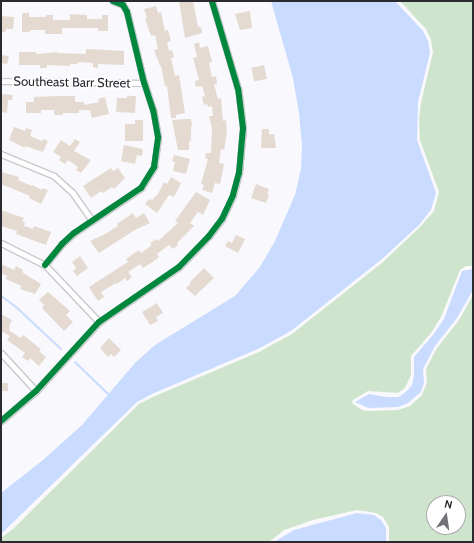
<!DOCTYPE html>
<html>
<head>
<meta charset="utf-8">
<style>
  body { margin:0 }
  #map { position:relative; width:474px; height:543px; overflow:hidden; background:#f9f8fc; font-family:Cabin,sans-serif }
  div>[style] { position:absolute }
  .green>* { inset:0; background:#cfe4cd }
  .water>* { inset:0; background:#c9dbfe }
  .stream>* { height:2px; margin:-1px; padding:0 1px; transform-origin:1px; border-radius:1px; background:#c9dbfe }
  .building>* { inset:0; background:#e4dad1; transform-origin:0 0 }
  .roads { filter:drop-shadow(1px 0 #c9c8cd) drop-shadow(-1px 0 #c9c8cd) drop-shadow(0 1px #c9c8cd) drop-shadow(0 -1px #c9c8cd) }
  .street>* { height:5px; margin:-2.5px; padding:0 2.5px; transform-origin:2.5px; border-radius:2.5px; background:#fefeff }
  .cycleway>* { height:6px; margin:-3px; padding:0 3px; transform-origin:3px; border-radius:3px; background:#00873e }
  span { translate:-50% -50%; white-space:nowrap; text-align:center; line-height:1.15; -webkit-text-stroke:3.5px #fff; paint-order:stroke }
  .street-label { font-size:13px; color:#2c2a31 }
  .frame { position:absolute; inset:0; border:2px solid #2c2a31; pointer-events:none }
  .north { position:absolute; left:426px; top:495px; width:40px; height:40px; box-sizing:border-box; background:#fff; border:1px solid #abaaad; border-radius:50%; rotate:13deg; font-size:11px; font-weight:700; line-height:16px; text-align:center; color:#2c2a31 }
  .north::after { content:''; display:block; margin:auto; width:14px; height:18px; background:#747278; clip-path:polygon(50% 0,100% 100%,50% 72%,0 100%) }
</style>
</head>
<body>
<div id="map">
  <div class="green">
    <i style="clip-path:polygon(evenodd,400px 1px,473px 1px,473px 266px,466px 266px,460px 270px,441px 317px,431px 333px,411px 356px,411px 375px,405px 388px,398px 393px,368px 391px,353px 400px,352px 403px,362px 410px,368px 411px,398px 410px,410px 406px,422px 395px,427px 383px,426px 370px,427px 367px,437px 348px,459px 320px,473px 295px,473px 542px,389px 542px,389px 527px,383px 517px,376px 513px,357px 510px,313px 520px,293px 527px,284px 530px,269px 542px,1px 542px,1px 538px,13px 529px,139px 404px,155px 396px,259px 352px,292px 334px,383px 262px,420px 227px,434px 211px,439px 192px,420px 140px,419px 119px,421px 103px,433px 52px,431px 40px,426px 29px,400px 1px,434px 503px,458px 503px,458px 527px,434px 527px,434px 503px)"></i>
  </div>
  <div class="water">
    <i style="clip-path:polygon(271px 1px,395px 1px,423px 31px,428px 41px,430px 53px,418px 102px,417px 140px,436px 193px,431px 210px,419px 225px,382px 259px,291px 331px,258px 349px,154px 393px,137px 402px,1px 534px,1px 493px,43px 460px,82px 425px,135px 363px,155px 345px,235px 296px,260px 267px,275px 241px,295px 195px,301px 169px,302px 145px,299px 113px,293px 78px)"></i>
    <i style="clip-path:polygon(473px 269px,473px 290px,457px 318px,435px 346px,425px 365px,423px 369px,424px 383px,421px 392px,408px 403px,398px 407px,368px 408px,355px 402px,369px 394px,386px 397px,399px 397px,408px 390px,412px 385px,414px 375px,414px 357px,433px 335px,444px 319px,462px 271px)"></i>
    <i style="clip-path:polygon(357px 513px,374px 515px,381px 520px,386px 528px,386px 542px,274px 542px,294px 530px)"></i>
  </div>
  <div class="stream">
    <i style="left:1px;top:296px;width:17px;rotate:36deg"></i>
    <i style="left:15px;top:306px;width:63px;rotate:43.1deg"></i>
    <i style="left:75px;top:362px;width:46px;rotate:44.1deg"></i>
  </div>
  <div class="building">
    <i style="clip-path:polygon(179px 1px,193px 1px,198px 27px,201px 27px,202px 33px,185px 38px)"></i>
    <i style="clip-path:polygon(156px 6px,158px 13px,161px 12px,165px 31px,168px 30px,171px 41px,167px 42px,169px 51px,172px 50px,174px 57px,171px 58px,175px 76px,179px 75px,185px 113px,176px 115px,176px 118px,171px 118px,167px 86px,165px 86px,161px 66px,160px 66px,154px 50px,158px 49px,155px 35px,151px 36px,145px 19px,147px 18px,144px 9px)"></i>
    <i style="clip-path:polygon(250px 11px,252px 28px,240px 30px,235px 14px)"></i>
    <i style="clip-path:polygon(22px 13px,29px 13px,29px 17px,46px 17px,46px 15px,53px 15px,53px 20px,70px 20px,70px 14px,87px 15px,87px 19px,102px 19px,102px 15px,108px 15px,108px 31px,98px 31px,98px 28px,62px 28px,62px 34px,45px 34px,45px 30px,30px 30px,30px 32px,22px 32px)"></i>
    <i style="clip-path:polygon(1px 16px,14px 17px,13px 29px,6px 29px,5px 32px,1px 32px)"></i>
    <i style="clip-path:polygon(199px 42px,200px 48px,208px 46px,212px 62px,209px 63px,212px 77px,216px 76px,217px 84px,214px 84px,218px 99px,221px 98px,223px 121px,226px 120px,227px 132px,224px 150px,221px 149px,219px 163px,224px 164px,223px 170px,220px 184px,215px 183px,212px 193px,202px 190px,204px 185px,201px 184px,208px 159px,205px 158px,206px 153px,211px 153px,212px 128px,209px 116px,213px 116px,212px 106px,208px 107px,207px 104px,204px 105px,202px 97px,205px 96px,202px 86px,196px 87px,195px 81px,199px 80px,193px 58px,197px 57px,194px 44px)"></i>
    <i style="clip-path:polygon(86px 49px,124px 51px,124px 65px,98px 64px,98px 68px,93px 67px,93px 63px,78px 62px,78px 64px,70px 64px,70px 66px,47px 65px,47px 68px,40px 68px,40px 65px,19px 65px,19px 52px,36px 52px,36px 54px,57px 52px,57px 53px,86px 54px)"></i>
    <i style="clip-path:polygon(1px 55px,9px 56px,7px 64px,1px 63px)"></i>
    <i style="left:264px;top:65px;width:14px;height:13px;rotate:78deg"></i>
    <i style="clip-path:polygon(1px 94px,13px 95px,12px 100px,8px 100px,7px 113px,1px 112px)"></i>
    <i style="clip-path:polygon(56px 96px,75px 96px,75px 102px,84px 102px,84px 105px,99px 102px,98px 99px,105px 97px,109px 114px,92px 118px,90px 110px,79px 110px,79px 113px,63px 113px,63px 115px,54px 115px,54px 110px,41px 110px,41px 113px,26px 113px,26px 102px,34px 102px,34px 97px)"></i>
    <i style="clip-path:polygon(127px 96px,136px 96px,135px 113px,116px 112px,117px 98px,127px 98px)"></i>
    <i style="clip-path:polygon(187px 119px,191px 119px,192px 126px,191px 127px,191px 141px,189px 141px,189px 150px,178px 150px,172px 120px)"></i>
    <i style="clip-path:polygon(135px 120px,143px 120px,143px 141px,125px 141px,125px 124px,135px 124px)"></i>
    <i style="clip-path:polygon(14px 127px,25px 131px,26px 128px,32px 130px,30px 136px,42px 141px,43px 139px,48px 141px,43px 152px,25px 146px,25px 148px,9px 140px)"></i>
    <i style="clip-path:polygon(262px 129px,269px 129px,269px 134px,274px 134px,276px 148px,261px 148px)"></i>
    <i style="clip-path:polygon(75px 139px,80px 142px,74px 151px,91px 160px,81px 173px,76px 170px,78px 167px,68px 160px,65px 164px,59px 160px,61px 157px,53px 152px,61px 140px,70px 146px)"></i>
    <i style="clip-path:polygon(124px 145px,143px 149px,142px 156px,137px 155px,135px 164px,121px 161px)"></i>
    <i style="clip-path:polygon(174px 155px,190px 159px,186px 174px,173px 171px,175px 162px,172px 161px)"></i>
    <i style="clip-path:polygon(111px 168px,113px 171px,118px 168px,125px 178px,114px 189px,112px 187px,103px 193px,101px 191px,91px 198px,83px 186px)"></i>
    <i style="clip-path:polygon(1px 172px,19px 177px,18px 180px,32px 186px,32px 185px,42px 190px,43px 188px,48px 190px,41px 204px,29px 198px,30px 196px,1px 184px)"></i>
    <i style="clip-path:polygon(171px 177px,181px 183px,174px 197px,169px 195px,157px 213px,145px 204px,149px 199px,152px 200px,158px 194px,164px 182px,167px 184px)"></i>
    <i style="clip-path:polygon(256px 184px,269px 189px,267px 194px,269px 195px,266px 203px,251px 198px)"></i>
    <i style="clip-path:polygon(196px 192px,210px 200px,203px 215px,198px 212px,190px 223px,194px 226px,177px 243px,178px 245px,173px 249px,169px 245px,157px 254px,159px 257px,154px 261px,143px 268px,140px 264px,128px 272px,132px 277px,127px 281px,125px 278px,117px 284px,116px 283px,101px 292px,104px 297px,98px 301px,89px 287px,128px 262px,126px 259px,139px 250px,141px 253px,152px 245px,150px 243px,157px 239px,158px 241px,178px 223px,175px 221px)"></i>
    <i style="clip-path:polygon(1px 210px,24px 218px,22px 221px,25px 223px,24px 226px,33px 229px,34px 226px,51px 232px,46px 245px,16px 234px,17px 231px,1px 226px)"></i>
    <i style="clip-path:polygon(133px 213px,136px 218px,144px 213px,150px 223px,135px 230px,99px 253px,90px 241px,105px 234px,118px 226px,117px 224px)"></i>
    <i style="clip-path:polygon(236px 235px,245px 239px,238px 253px,225px 246px,228px 241px,232px 243px)"></i>
    <i style="clip-path:polygon(80px 256px,88px 268px,77px 276px,73px 271px,76px 268px,72px 262px)"></i>
    <i style="clip-path:polygon(1px 264px,14px 270px,16px 266px,23px 270px,22px 272px,41px 284px,35px 294px,20px 289px,21px 286px,6px 279px,7px 276px,1px 273px)"></i>
    <i style="clip-path:polygon(204px 268px,214px 278px,195px 296px,186px 288px,191px 283px,190px 282px)"></i>
    <i style="clip-path:polygon(48px 292px,70px 311px,66px 315px,73px 322px,64px 331px,42px 308px,44px 305px,39px 300px)"></i>
    <i style="clip-path:polygon(157px 303px,163px 313px,156px 317px,158px 321px,150px 325px,142px 312px)"></i>
    <i style="clip-path:polygon(1px 314px,12px 320px,9px 326px,10px 327px,9px 330px,20px 338px,23px 335px,41px 349px,39px 351px,46px 357px,39px 366px,30px 358px,28px 361px,22px 357px,25px 353px,7px 340px,10px 336px,1px 331px)"></i>
    <i style="clip-path:polygon(109px 338px,121px 350px,114px 357px,111px 354px,108px 357px,100px 348px)"></i>
    <i style="left:1px;top:383px;width:7px;height:8px"></i>
  </div>
  <div class="roads">
    <div class="street">
      <i style="left:1px;top:81px;width:143px;rotate:0.8deg"></i>
      <i style="left:1px;top:154px;width:57px;rotate:22.5deg"></i>
      <i style="left:54px;top:176px;width:24px;rotate:42deg"></i>
      <i style="left:72px;top:192px;width:35px;rotate:55deg"></i>
      <i style="left:1px;top:243px;width:49px;rotate:26.6deg"></i>
      <i style="left:45px;top:265px;width:79px;rotate:46.5deg"></i>
      <i style="left:45px;top:265px;width:27px;rotate:-51deg"></i>
      <i style="left:62px;top:244px;width:16px;rotate:-43deg"></i>
      <i style="left:74px;top:233px;width:81px;rotate:-33.9deg"></i>
      <i style="left:141px;top:188px;width:25px;rotate:-58deg"></i>
      <i style="left:154px;top:167px;width:30px;rotate:-82deg"></i>
      <i style="left:158px;top:137px;width:27px;rotate:-100deg"></i>
      <i style="left:153px;top:110px;width:28px;rotate:-108deg"></i>
      <i style="left:144px;top:83px;width:73px;rotate:-103.5deg"></i>
      <i style="left:127px;top:12px;width:8px;rotate:-120deg"></i>
      <i style="left:123px;top:5px;width:11px;rotate:-158deg"></i>
      <i style="left:1px;top:353px;width:52px;rotate:47.4deg"></i>
      <i style="left:1px;top:421px;width:46px;rotate:-40.6deg"></i>
      <i style="left:36px;top:391px;width:93px;rotate:-47.6deg"></i>
      <i style="left:99px;top:322px;width:97px;rotate:-34.5deg"></i>
      <i style="left:179px;top:267px;width:43px;rotate:-45.9deg"></i>
      <i style="left:209px;top:236px;width:21px;rotate:-53deg"></i>
      <i style="left:222px;top:219px;width:26px;rotate:-65deg"></i>
      <i style="left:233px;top:195px;width:23px;rotate:-75deg"></i>
      <i style="left:239px;top:173px;width:45px;rotate:-84.9deg"></i>
      <i style="left:243px;top:128px;width:39px;rotate:-97deg"></i>
      <i style="left:238px;top:89px;width:92px;rotate:-106.5deg"></i>
    </div>
  </div>
  <div class="cycleway">
    <i style="left:45px;top:265px;width:27px;rotate:-51deg"></i>
    <i style="left:62px;top:244px;width:16px;rotate:-43deg"></i>
    <i style="left:74px;top:233px;width:81px;rotate:-33.9deg"></i>
    <i style="left:141px;top:188px;width:25px;rotate:-58deg"></i>
    <i style="left:154px;top:167px;width:30px;rotate:-82deg"></i>
    <i style="left:158px;top:137px;width:27px;rotate:-100deg"></i>
    <i style="left:153px;top:110px;width:28px;rotate:-108deg"></i>
    <i style="left:144px;top:83px;width:73px;rotate:-103.5deg"></i>
    <i style="left:127px;top:12px;width:8px;rotate:-120deg"></i>
    <i style="left:123px;top:5px;width:11px;rotate:-158deg"></i>
    <i style="left:1px;top:421px;width:46px;rotate:-40.6deg"></i>
    <i style="left:36px;top:391px;width:93px;rotate:-47.6deg"></i>
    <i style="left:99px;top:322px;width:97px;rotate:-34.5deg"></i>
    <i style="left:179px;top:267px;width:43px;rotate:-45.9deg"></i>
    <i style="left:209px;top:236px;width:21px;rotate:-53deg"></i>
    <i style="left:222px;top:219px;width:26px;rotate:-65deg"></i>
    <i style="left:233px;top:195px;width:23px;rotate:-75deg"></i>
    <i style="left:239px;top:173px;width:45px;rotate:-84.9deg"></i>
    <i style="left:243px;top:128px;width:39px;rotate:-97deg"></i>
    <i style="left:238px;top:89px;width:92px;rotate:-106.5deg"></i>
  </div>
  <div class="street-label">
    <span style="left:72px;top:82px;rotate:1deg">Southeast Barr Street</span>
  </div>
  <div class="frame"></div>
  <div class="north">N</div>
</div>
</body>
</html>
